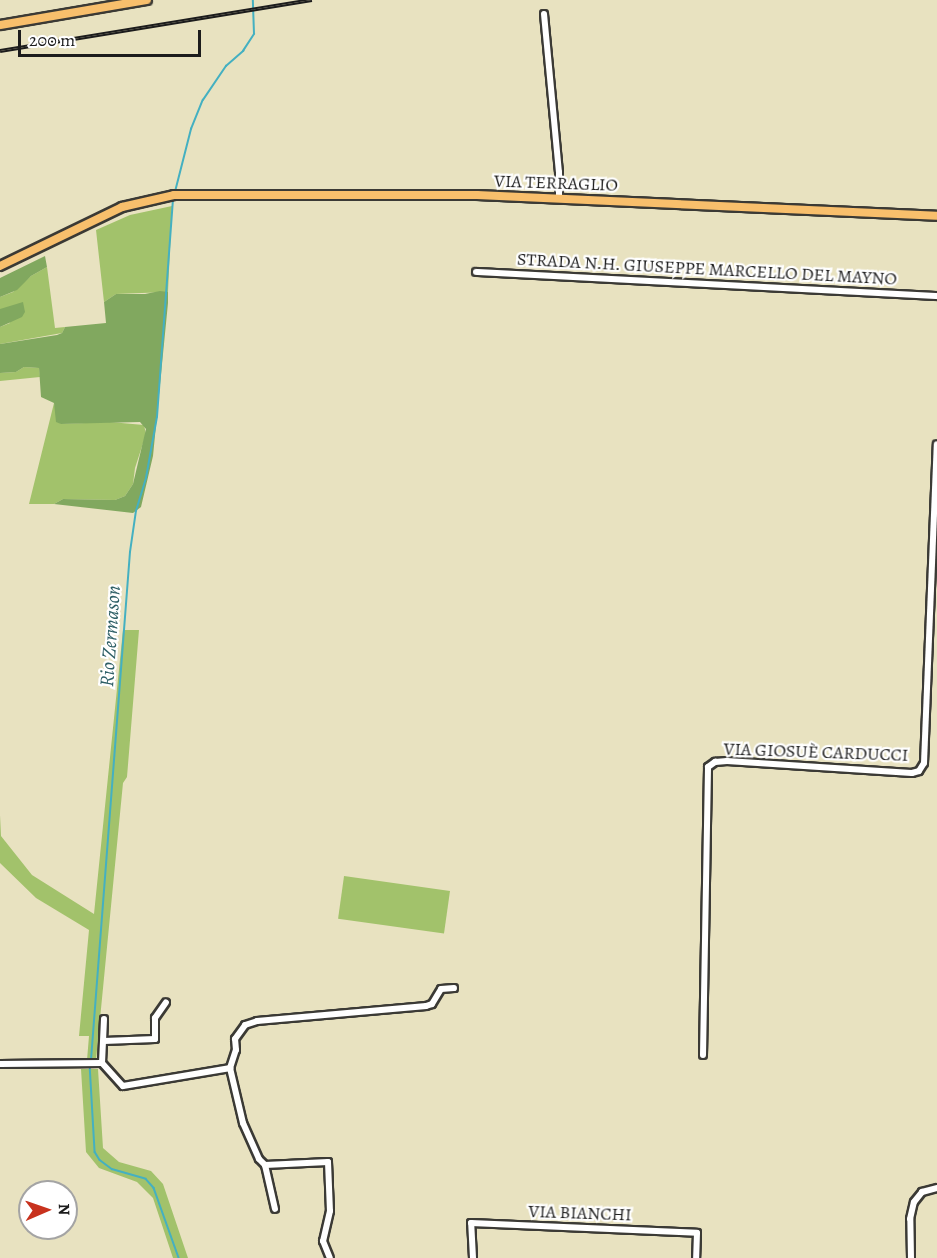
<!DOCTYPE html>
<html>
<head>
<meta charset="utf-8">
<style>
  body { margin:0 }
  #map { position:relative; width:937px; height:1258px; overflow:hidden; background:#e8e2c0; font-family:Alegreya,serif }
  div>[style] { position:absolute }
  .green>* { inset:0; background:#a2c26b; transform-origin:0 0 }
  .forest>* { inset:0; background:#81a85f }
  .stream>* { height:1.5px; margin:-0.75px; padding:0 0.75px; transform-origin:0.75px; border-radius:0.75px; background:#44b0c1 }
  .roads { filter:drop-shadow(2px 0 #3b3a35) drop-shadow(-2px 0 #3b3a35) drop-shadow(0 2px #3b3a35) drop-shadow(0 -2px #3b3a35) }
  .minor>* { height:6px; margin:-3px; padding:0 3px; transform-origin:3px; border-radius:3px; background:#fff }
  .major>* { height:8px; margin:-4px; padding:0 4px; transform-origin:4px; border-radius:4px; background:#f8bf6c }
  .rail>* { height:4px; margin-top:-2px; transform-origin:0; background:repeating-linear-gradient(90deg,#fff 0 4.5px,#1c1c1c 0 9px); box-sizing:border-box; border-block:2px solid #1c1c1c }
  span { translate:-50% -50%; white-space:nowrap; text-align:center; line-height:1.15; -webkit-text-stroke:4.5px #fff; paint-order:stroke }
  .street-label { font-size:18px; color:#1c1c1c }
  .water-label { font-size:20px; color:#2e5f66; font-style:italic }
  .north { position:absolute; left:18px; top:1180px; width:60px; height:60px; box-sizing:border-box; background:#fff; border:2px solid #a4a4a4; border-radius:50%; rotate:88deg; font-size:16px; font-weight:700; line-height:24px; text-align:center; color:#1c1c1c }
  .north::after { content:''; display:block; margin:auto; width:21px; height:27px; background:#c8321e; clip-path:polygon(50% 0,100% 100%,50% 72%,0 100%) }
  .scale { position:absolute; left:18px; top:30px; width:183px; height:27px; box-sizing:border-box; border:3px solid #1c1c1c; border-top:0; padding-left:8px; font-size:18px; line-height:21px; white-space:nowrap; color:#1c1c1c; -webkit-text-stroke:4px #fff; paint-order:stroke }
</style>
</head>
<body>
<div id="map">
  <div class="green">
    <i style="clip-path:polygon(172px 206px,168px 292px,116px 294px,104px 302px,96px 230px,130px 215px)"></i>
    <i style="clip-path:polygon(47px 267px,55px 328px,65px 327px,62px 333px,0 344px,0 327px,10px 323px,0 309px,0 297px,13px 292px,31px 276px)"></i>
    <i style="clip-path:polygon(24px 367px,39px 368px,40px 377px,0 381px,0 373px,16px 372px)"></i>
    <i style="clip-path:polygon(54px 403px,61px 424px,110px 422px,144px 425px,146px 434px,135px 468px,133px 484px,125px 496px,115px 500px,63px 499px,54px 504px,29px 504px)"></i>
    <i style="clip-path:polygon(123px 630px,139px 630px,127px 777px,123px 783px,96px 1060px,87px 1060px,89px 1036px,79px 1036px,89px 930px,36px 898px,0 863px,0 815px,1px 836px,32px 875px,94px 914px)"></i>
    <i style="left:450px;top:891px;width:43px;height:107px;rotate:98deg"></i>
    <i style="clip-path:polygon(81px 1069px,98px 1069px,103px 1148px,119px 1162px,151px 1171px,163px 1184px,188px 1258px,173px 1258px,153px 1198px,137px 1182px,99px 1168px,86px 1152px)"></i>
  </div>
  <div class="forest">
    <i style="clip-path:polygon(45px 256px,47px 267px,31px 276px,17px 290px,0 297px,0 278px)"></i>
    <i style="clip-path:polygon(160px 291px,168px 292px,168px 303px,153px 456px,141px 507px,133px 513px,54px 504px,63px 499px,115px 500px,125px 496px,133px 484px,146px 429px,140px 422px,61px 424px,56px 422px,54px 403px,41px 397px,39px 368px,24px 367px,16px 372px,0 373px,0 344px,57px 335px,62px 333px,65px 327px,106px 323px,104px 302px,116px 294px,145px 294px)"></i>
    <i style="clip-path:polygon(23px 302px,25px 312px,22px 317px,0 327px,0 309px)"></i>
  </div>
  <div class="stream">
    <i style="left:175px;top:192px;width:65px;rotate:-75.7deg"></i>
    <i style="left:191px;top:129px;width:31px;rotate:-68deg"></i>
    <i style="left:203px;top:100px;width:41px;rotate:-55.9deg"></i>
    <i style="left:226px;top:66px;width:23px;rotate:-41deg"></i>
    <i style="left:243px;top:51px;width:20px;rotate:-57deg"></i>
    <i style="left:254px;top:34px;width:34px;rotate:-92deg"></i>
    <i style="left:91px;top:1060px;width:509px;rotate:-85.61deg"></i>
    <i style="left:130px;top:552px;width:41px;rotate:-81.7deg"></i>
    <i style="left:136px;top:511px;width:34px;rotate:-73deg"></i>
    <i style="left:146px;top:478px;width:62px;rotate:-79.8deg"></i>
    <i style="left:157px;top:417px;width:218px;rotate:-85.8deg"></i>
    <i style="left:90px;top:1064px;width:88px;rotate:86.7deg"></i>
    <i style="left:95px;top:1152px;width:9px;rotate:58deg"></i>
    <i style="left:100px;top:1160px;width:15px;rotate:37deg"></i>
    <i style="left:112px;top:1169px;width:35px;rotate:16deg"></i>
    <i style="left:146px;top:1179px;width:12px;rotate:48deg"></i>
    <i style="left:154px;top:1188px;width:74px;rotate:70.3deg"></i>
  </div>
  <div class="roads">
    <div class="minor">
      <i style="left:544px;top:14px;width:159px;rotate:84.6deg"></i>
      <i style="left:559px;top:172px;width:25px;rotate:90deg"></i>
      <i style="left:476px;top:272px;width:462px;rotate:3deg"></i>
      <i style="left:104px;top:1041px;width:51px;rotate:-2.2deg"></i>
      <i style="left:155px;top:1039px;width:21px;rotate:-90deg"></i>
      <i style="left:155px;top:1018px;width:19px;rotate:-55deg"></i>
      <i style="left:703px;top:1055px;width:288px;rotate:-89deg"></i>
      <i style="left:708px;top:767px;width:9px;rotate:-36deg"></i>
      <i style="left:715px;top:762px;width:12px;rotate:-5deg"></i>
      <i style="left:727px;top:761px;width:185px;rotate:3.7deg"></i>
      <i style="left:912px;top:773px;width:7px;rotate:-16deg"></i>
      <i style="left:919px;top:771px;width:9px;rotate:-58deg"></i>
      <i style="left:924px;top:763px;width:319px;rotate:-87.7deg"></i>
      <i style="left:102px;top:1063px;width:44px;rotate:-87.4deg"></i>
      <i style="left:0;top:1064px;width:102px;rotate:-0.6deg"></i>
      <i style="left:102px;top:1063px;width:31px;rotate:48deg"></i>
      <i style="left:123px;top:1086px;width:109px;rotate:-9.5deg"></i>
      <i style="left:230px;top:1068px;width:57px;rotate:76.7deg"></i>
      <i style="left:243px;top:1123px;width:39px;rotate:66deg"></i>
      <i style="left:259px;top:1159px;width:8px;rotate:45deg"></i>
      <i style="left:265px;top:1165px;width:63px;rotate:-2.7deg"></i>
      <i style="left:328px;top:1162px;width:49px;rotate:87.7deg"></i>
      <i style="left:330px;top:1211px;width:31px;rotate:103deg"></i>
      <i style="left:323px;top:1241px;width:18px;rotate:68deg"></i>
      <i style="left:230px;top:1068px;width:19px;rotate:-72deg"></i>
      <i style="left:236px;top:1050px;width:11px;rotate:-95deg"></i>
      <i style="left:235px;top:1039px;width:17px;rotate:-54deg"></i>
      <i style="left:245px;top:1025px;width:13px;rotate:-18deg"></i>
      <i style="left:257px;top:1021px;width:170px;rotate:-5.1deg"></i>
      <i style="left:426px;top:1006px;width:6px;rotate:-18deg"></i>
      <i style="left:432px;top:1004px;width:17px;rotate:-59deg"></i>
      <i style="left:441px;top:989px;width:13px;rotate:-4deg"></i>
      <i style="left:265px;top:1165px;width:45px;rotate:77.2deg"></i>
      <i style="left:473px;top:1258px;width:35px;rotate:-93deg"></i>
      <i style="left:471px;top:1223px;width:226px;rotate:2.5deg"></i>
      <i style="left:697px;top:1233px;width:25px;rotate:92deg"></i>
      <i style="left:911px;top:1258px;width:39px;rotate:-91deg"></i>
      <i style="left:910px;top:1219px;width:17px;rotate:-77deg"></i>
      <i style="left:914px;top:1202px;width:13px;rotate:-51deg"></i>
      <i style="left:922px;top:1192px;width:16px;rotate:-15deg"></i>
    </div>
    <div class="major">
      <i style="left:0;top:25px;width:149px;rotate:-9.7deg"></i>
      <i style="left:0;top:266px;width:136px;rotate:-25.8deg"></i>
      <i style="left:122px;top:207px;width:53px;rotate:-13deg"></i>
      <i style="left:174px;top:195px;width:303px"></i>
      <i style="left:477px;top:195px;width:460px;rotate:2.6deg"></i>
    </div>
  </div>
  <div class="rail">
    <i style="left:0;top:51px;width:316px;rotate:-9.3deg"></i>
  </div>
  <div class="street-label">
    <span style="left:556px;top:183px;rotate:2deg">VIA TERRAGLIO</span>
    <span style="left:707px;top:269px;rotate:3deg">STRADA N.H. GIUSEPPE MARCELLO DEL MAYNO</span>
    <span style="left:816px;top:752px;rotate:2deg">VIA GIOSUÈ CARDUCCI</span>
    <span style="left:580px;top:1213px;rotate:2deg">VIA BIANCHI</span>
  </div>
  <div class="water-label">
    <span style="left:110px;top:636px;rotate:-86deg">Rio Zermason</span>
  </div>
  <div class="north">N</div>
  <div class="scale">200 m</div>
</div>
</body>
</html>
